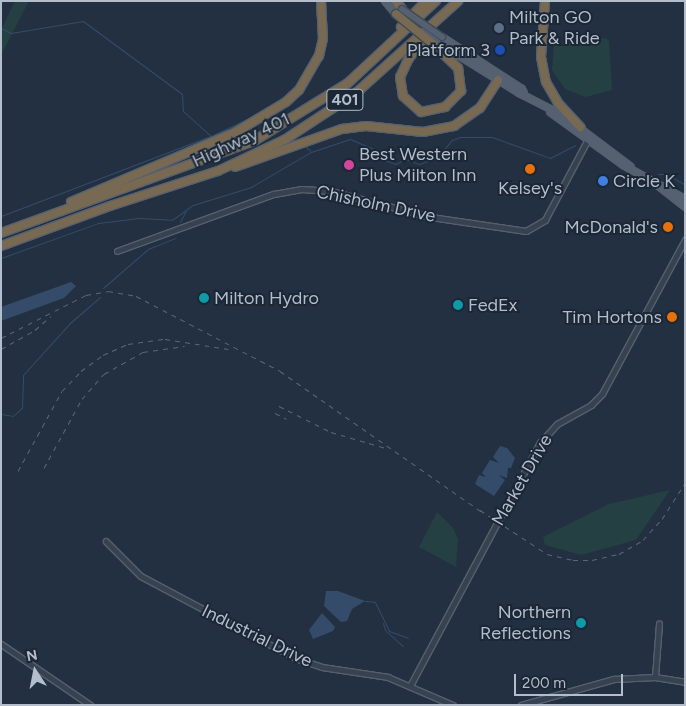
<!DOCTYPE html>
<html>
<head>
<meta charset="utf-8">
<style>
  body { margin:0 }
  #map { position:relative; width:686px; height:706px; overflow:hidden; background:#223042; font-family:Figtree,sans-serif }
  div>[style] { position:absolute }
  .green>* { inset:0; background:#244043 }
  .water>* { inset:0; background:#344c6a }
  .stream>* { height:1px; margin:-0.5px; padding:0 0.5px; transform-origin:0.5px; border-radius:0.5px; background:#344c6a }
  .roads { filter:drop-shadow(1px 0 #55606f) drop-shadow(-1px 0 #55606f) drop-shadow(0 1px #55606f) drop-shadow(0 -1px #55606f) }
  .minor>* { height:4.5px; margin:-2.25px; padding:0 2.25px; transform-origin:2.25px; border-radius:2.25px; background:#374251 }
  .tertiary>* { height:5px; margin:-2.5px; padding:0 2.5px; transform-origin:2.5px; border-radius:2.5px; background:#374251 }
  .primary>* { height:6px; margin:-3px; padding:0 3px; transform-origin:3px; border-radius:3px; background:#556171 }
  .motorway>* { height:8px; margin:-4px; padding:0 4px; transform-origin:4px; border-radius:4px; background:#786953 }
  .rail>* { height:1px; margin-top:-0.5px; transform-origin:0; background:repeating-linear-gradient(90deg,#586679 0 5px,transparent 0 10px) }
  .bridges { filter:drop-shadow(1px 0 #404b5a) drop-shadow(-1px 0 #404b5a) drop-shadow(0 1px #404b5a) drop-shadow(0 -1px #404b5a) }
  .primary-bridge>* { height:6px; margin:-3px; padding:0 3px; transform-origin:3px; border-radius:3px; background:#556171 }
  .motorway-bridge>* { height:8px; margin:-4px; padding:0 4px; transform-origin:4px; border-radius:4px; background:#786953 }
  .dots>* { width:14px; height:14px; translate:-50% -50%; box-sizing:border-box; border:2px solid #1c2736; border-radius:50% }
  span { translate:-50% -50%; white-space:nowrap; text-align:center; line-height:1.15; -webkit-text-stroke:4px #1c2736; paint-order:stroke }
  .shield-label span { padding:1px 4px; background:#1c2736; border:1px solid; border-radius:4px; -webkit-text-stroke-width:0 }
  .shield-label { font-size:16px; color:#b3bdcc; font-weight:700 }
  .poi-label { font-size:18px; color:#b3bdcc }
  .left { translate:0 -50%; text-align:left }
  .right { translate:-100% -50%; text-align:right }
  .street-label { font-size:18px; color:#b3bdcc }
  .frame { position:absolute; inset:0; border:2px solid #b3bdcc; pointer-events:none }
  .north { position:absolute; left:10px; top:646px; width:50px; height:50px; -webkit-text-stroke:4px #1c2736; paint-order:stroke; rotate:349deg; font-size:14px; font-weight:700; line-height:20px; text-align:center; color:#b3bdcc }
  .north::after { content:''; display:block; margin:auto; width:18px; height:22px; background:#b3bdcc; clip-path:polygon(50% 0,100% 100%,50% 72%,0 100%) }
  .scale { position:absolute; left:514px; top:674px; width:109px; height:22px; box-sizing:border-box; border:2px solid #b3bdcc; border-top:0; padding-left:6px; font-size:15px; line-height:18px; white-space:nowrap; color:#b3bdcc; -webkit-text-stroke:4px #1c2736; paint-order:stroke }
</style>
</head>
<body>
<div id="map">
  <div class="green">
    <i style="clip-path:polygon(15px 1px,29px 1px,1px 55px,1px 30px)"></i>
    <i style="clip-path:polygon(606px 38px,609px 41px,612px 90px,586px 97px,565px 89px,552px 70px,554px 44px)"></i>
    <i style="clip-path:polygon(670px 490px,636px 540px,581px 555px,545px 545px,543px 537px,609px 504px)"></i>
    <i style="clip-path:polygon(437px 512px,453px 528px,458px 539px,456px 567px,419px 547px)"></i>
  </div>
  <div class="water">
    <i style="clip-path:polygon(71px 282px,76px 286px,64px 298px,1px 321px,1px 307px)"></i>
    <i style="clip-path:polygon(500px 446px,507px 448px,515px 458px,511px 468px,508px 468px,507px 478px,499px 475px,505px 480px,494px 496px,475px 484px,479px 475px,486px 477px,482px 473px,490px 460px,499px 463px,493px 457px)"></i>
    <i style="clip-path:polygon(326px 591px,338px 591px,365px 601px,352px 609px,347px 621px,341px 622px,324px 606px)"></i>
    <i style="clip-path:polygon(322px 613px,335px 627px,333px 631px,313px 639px,309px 630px)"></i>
  </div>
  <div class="stream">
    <i style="left:1px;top:28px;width:11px;rotate:27deg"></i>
    <i style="left:11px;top:33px;width:73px;rotate:-9.5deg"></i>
    <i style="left:83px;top:21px;width:123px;rotate:36.4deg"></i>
    <i style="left:182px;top:94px;width:17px;rotate:87deg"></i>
    <i style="left:183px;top:111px;width:38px;rotate:42deg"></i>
    <i style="left:306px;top:147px;width:6px;rotate:39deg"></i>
    <i style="left:658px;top:174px;width:9px"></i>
    <i style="left:667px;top:174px;width:21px;rotate:31deg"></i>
    <i style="left:1px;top:216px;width:225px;rotate:-20.9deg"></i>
    <i style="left:211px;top:136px;width:52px;rotate:-25.1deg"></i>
    <i style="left:180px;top:222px;width:13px;rotate:-63deg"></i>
    <i style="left:1px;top:258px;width:103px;rotate:-19.8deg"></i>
    <i style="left:98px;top:223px;width:41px;rotate:-7deg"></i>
    <i style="left:139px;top:218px;width:33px;rotate:3deg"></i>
    <i style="left:172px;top:220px;width:26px;rotate:-36deg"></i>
    <i style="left:193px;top:205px;width:61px;rotate:-17.2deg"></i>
    <i style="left:251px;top:187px;width:69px;rotate:-30.3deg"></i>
    <i style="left:311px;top:152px;width:41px;rotate:-18.4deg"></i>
    <i style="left:350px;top:139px;width:25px;rotate:23deg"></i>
    <i style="left:373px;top:149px;width:12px;rotate:55deg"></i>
    <i style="left:380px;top:159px;width:17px;rotate:17deg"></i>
    <i style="left:396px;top:164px;width:10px;rotate:-29deg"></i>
    <i style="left:405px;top:159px;width:15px;rotate:20deg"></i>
    <i style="left:419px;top:164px;width:20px;rotate:-20deg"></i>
    <i style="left:438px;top:157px;width:22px;rotate:-51deg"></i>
    <i style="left:452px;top:140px;width:9px;rotate:-21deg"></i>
    <i style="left:460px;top:137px;width:32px"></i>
    <i style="left:492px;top:137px;width:62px;rotate:19.9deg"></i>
    <i style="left:550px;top:158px;width:28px;rotate:-27deg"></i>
    <i style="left:103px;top:288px;width:60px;rotate:-40.9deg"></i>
    <i style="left:148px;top:249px;width:29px;rotate:-22deg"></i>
    <i style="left:1px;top:414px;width:12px;rotate:9deg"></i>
    <i style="left:13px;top:416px;width:12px;rotate:-42deg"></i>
    <i style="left:22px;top:408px;width:33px;rotate:-88deg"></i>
    <i style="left:23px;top:375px;width:70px;rotate:-47.9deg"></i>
    <i style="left:70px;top:323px;width:40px;rotate:-41deg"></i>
    <i style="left:365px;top:601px;width:10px;rotate:6deg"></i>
    <i style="left:375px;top:602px;width:32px;rotate:64deg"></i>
    <i style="left:389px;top:631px;width:20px;rotate:20deg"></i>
    <i style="left:383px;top:623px;width:7px;rotate:74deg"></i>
    <i style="left:385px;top:630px;width:24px;rotate:42deg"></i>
  </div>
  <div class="roads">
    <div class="minor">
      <i style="left:117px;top:251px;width:167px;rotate:-20deg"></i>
      <i style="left:274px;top:194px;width:28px;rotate:-10deg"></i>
      <i style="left:302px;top:189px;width:29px;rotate:4deg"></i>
      <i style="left:331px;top:191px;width:103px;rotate:14.6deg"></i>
      <i style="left:431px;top:217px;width:96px;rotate:8.4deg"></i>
      <i style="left:526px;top:231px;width:22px;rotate:-30deg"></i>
      <i style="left:545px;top:220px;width:92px;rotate:-62deg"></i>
      <i style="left:106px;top:541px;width:49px;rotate:45deg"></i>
      <i style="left:141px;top:576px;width:174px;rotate:28deg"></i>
      <i style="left:295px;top:658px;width:28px;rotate:18deg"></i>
      <i style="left:322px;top:667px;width:67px;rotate:8.6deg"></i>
      <i style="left:388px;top:677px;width:71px;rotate:23.3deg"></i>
      <i style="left:655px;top:677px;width:53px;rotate:-85.7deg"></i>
      <i style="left:410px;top:686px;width:276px;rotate:-61.9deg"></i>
      <i style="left:540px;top:443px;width:25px;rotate:-48deg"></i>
      <i style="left:557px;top:424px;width:39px;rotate:-29deg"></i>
      <i style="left:591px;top:405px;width:16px;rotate:-45deg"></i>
      <i style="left:602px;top:394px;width:175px;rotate:-61.7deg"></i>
      <i style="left:521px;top:705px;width:97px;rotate:-15.6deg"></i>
      <i style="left:614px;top:679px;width:41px;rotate:-2.8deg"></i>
      <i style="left:655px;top:677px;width:30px;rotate:9deg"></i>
    </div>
    <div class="tertiary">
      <i style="left:1px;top:644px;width:108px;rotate:34.4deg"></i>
    </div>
    <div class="primary">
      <i style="left:385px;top:1px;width:17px;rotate:50deg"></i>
      <i style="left:442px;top:37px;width:95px;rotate:33deg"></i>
      <i style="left:522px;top:89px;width:4px;rotate:63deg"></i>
      <i style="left:437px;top:42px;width:97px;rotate:31.9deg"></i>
      <i style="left:519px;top:93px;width:48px;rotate:27.1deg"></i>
      <i style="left:562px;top:115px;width:86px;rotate:37deg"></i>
      <i style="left:550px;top:112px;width:90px;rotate:36deg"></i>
      <i style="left:623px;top:165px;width:71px;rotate:28.7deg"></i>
      <i style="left:652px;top:181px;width:42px;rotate:38.2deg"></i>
    </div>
    <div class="motorway">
      <i style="left:396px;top:1px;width:10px;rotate:53deg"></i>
      <i style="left:545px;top:1px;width:56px;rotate:94.1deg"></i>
      <i style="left:541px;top:57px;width:25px;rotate:79deg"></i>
      <i style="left:546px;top:82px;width:24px;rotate:60deg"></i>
      <i style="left:558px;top:103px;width:33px;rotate:47deg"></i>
      <i style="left:401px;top:27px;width:36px;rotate:-46deg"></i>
      <i style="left:428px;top:34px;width:31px;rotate:128deg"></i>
      <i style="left:409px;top:58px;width:21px;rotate:115deg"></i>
      <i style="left:400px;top:77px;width:19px;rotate:81deg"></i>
      <i style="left:403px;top:96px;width:24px;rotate:42deg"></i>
      <i style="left:421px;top:112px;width:25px;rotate:-12deg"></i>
      <i style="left:445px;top:107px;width:23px;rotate:-45deg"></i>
      <i style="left:461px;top:91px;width:23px;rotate:-97deg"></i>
      <i style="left:458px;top:68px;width:33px;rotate:-136deg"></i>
      <i style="left:235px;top:167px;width:114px;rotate:-19.6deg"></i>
      <i style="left:342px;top:129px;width:24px;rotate:-7deg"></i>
      <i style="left:366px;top:126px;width:57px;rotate:6deg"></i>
      <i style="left:423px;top:132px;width:32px;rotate:-11deg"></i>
      <i style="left:454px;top:126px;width:32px;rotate:-35deg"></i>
      <i style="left:480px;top:108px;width:33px;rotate:-57deg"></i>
      <i style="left:71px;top:202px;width:179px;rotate:-23deg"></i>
      <i style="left:236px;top:132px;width:58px;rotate:-31deg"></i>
      <i style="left:286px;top:102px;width:18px;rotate:-43deg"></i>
      <i style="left:299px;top:90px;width:39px;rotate:-60deg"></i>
      <i style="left:319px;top:56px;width:17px;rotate:-77deg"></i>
      <i style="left:323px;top:39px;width:38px;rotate:-93deg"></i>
      <i style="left:1px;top:233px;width:269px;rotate:-20deg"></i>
      <i style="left:254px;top:141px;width:110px;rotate:-31.7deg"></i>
      <i style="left:348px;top:83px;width:120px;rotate:-43deg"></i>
      <i style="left:1px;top:246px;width:116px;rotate:-20.2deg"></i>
      <i style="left:110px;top:206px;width:114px;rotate:-18deg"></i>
      <i style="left:218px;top:171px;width:75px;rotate:-25.2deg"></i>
      <i style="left:286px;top:139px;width:84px;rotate:-33.3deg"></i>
      <i style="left:356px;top:93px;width:137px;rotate:-42deg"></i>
    </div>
  </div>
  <div class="rail">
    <i style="left:1px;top:338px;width:95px;rotate:-26.8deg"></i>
    <i style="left:86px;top:295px;width:22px;rotate:-10deg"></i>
    <i style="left:108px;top:291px;width:28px;rotate:10deg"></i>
    <i style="left:136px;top:296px;width:162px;rotate:27.5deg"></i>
    <i style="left:280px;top:371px;width:250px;rotate:34.9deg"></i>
    <i style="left:1px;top:349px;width:39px;rotate:-29deg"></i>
    <i style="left:35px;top:330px;width:21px;rotate:-41deg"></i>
    <i style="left:279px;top:406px;width:58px;rotate:26.6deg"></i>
    <i style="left:331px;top:432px;width:57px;rotate:16.2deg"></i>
    <i style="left:275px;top:413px;width:13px;rotate:27deg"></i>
    <i style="left:44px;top:468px;width:79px;rotate:-61.2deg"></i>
    <i style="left:82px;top:399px;width:33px;rotate:-49deg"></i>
    <i style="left:104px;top:374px;width:45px;rotate:-29.4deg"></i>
    <i style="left:143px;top:352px;width:42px;rotate:-8.1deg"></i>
    <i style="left:18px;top:471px;width:91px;rotate:-61.2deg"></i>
    <i style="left:62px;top:391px;width:28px;rotate:-46deg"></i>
    <i style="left:81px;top:371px;width:27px;rotate:-36deg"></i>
    <i style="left:103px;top:355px;width:27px;rotate:-24deg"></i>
    <i style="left:128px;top:344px;width:37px;rotate:-8deg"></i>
    <i style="left:165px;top:339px;width:64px;rotate:9deg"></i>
    <i style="left:480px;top:510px;width:80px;rotate:33.3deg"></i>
    <i style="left:547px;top:554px;width:27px;rotate:13deg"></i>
    <i style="left:573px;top:560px;width:19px"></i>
    <i style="left:592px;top:560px;width:28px;rotate:-13deg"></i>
    <i style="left:619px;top:554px;width:28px;rotate:-30deg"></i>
    <i style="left:643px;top:540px;width:28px;rotate:-48deg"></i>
    <i style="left:662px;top:519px;width:43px;rotate:-57.4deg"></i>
  </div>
  <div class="bridges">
    <div class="primary-bridge">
      <i style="left:402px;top:9px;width:49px;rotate:35deg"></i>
      <i style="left:422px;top:31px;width:19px;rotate:36deg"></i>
    </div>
    <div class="motorway-bridge">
      <i style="left:396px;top:14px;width:49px;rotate:39.2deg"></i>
    </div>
  </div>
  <div class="dots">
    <i style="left:499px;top:28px;background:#5c6f8a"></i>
    <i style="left:500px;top:50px;background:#1a4fb4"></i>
    <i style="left:349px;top:165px;background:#d1479c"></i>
    <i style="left:530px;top:169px;background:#e8710a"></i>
    <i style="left:603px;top:181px;background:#3f7fe0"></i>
    <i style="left:668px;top:227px;background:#e8710a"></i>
    <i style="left:204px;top:298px;background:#0f9aa8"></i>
    <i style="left:458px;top:305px;background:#0f9aa8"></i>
    <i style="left:672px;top:317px;background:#e8710a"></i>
    <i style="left:581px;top:623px;background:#0f9aa8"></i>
  </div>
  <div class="shield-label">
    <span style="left:345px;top:100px">401</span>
  </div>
  <div class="poi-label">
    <span class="left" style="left:509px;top:28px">Milton GO<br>Park &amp; Ride</span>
    <span class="right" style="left:490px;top:50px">Platform 3</span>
    <span class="left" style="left:359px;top:165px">Best Western<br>Plus Milton Inn</span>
    <span class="left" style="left:613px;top:181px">Circle K</span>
    <span style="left:530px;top:188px">Kelsey's</span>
    <span class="right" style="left:658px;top:227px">McDonald's</span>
    <span class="left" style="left:214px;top:298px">Milton Hydro</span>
    <span class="left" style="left:468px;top:305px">FedEx</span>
    <span class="right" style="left:662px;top:317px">Tim Hortons</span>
    <span class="right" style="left:571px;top:623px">Northern<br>Reflections</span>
  </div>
  <div class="street-label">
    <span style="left:241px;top:140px;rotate:-25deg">Highway 401</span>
    <span style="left:376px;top:204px;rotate:12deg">Chisholm Drive</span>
    <span style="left:522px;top:480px;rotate:-60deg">Market Drive</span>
    <span style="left:257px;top:636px;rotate:26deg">Industrial Drive</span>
  </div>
  <div class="frame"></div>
  <div class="north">N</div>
  <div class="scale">200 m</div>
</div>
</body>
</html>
